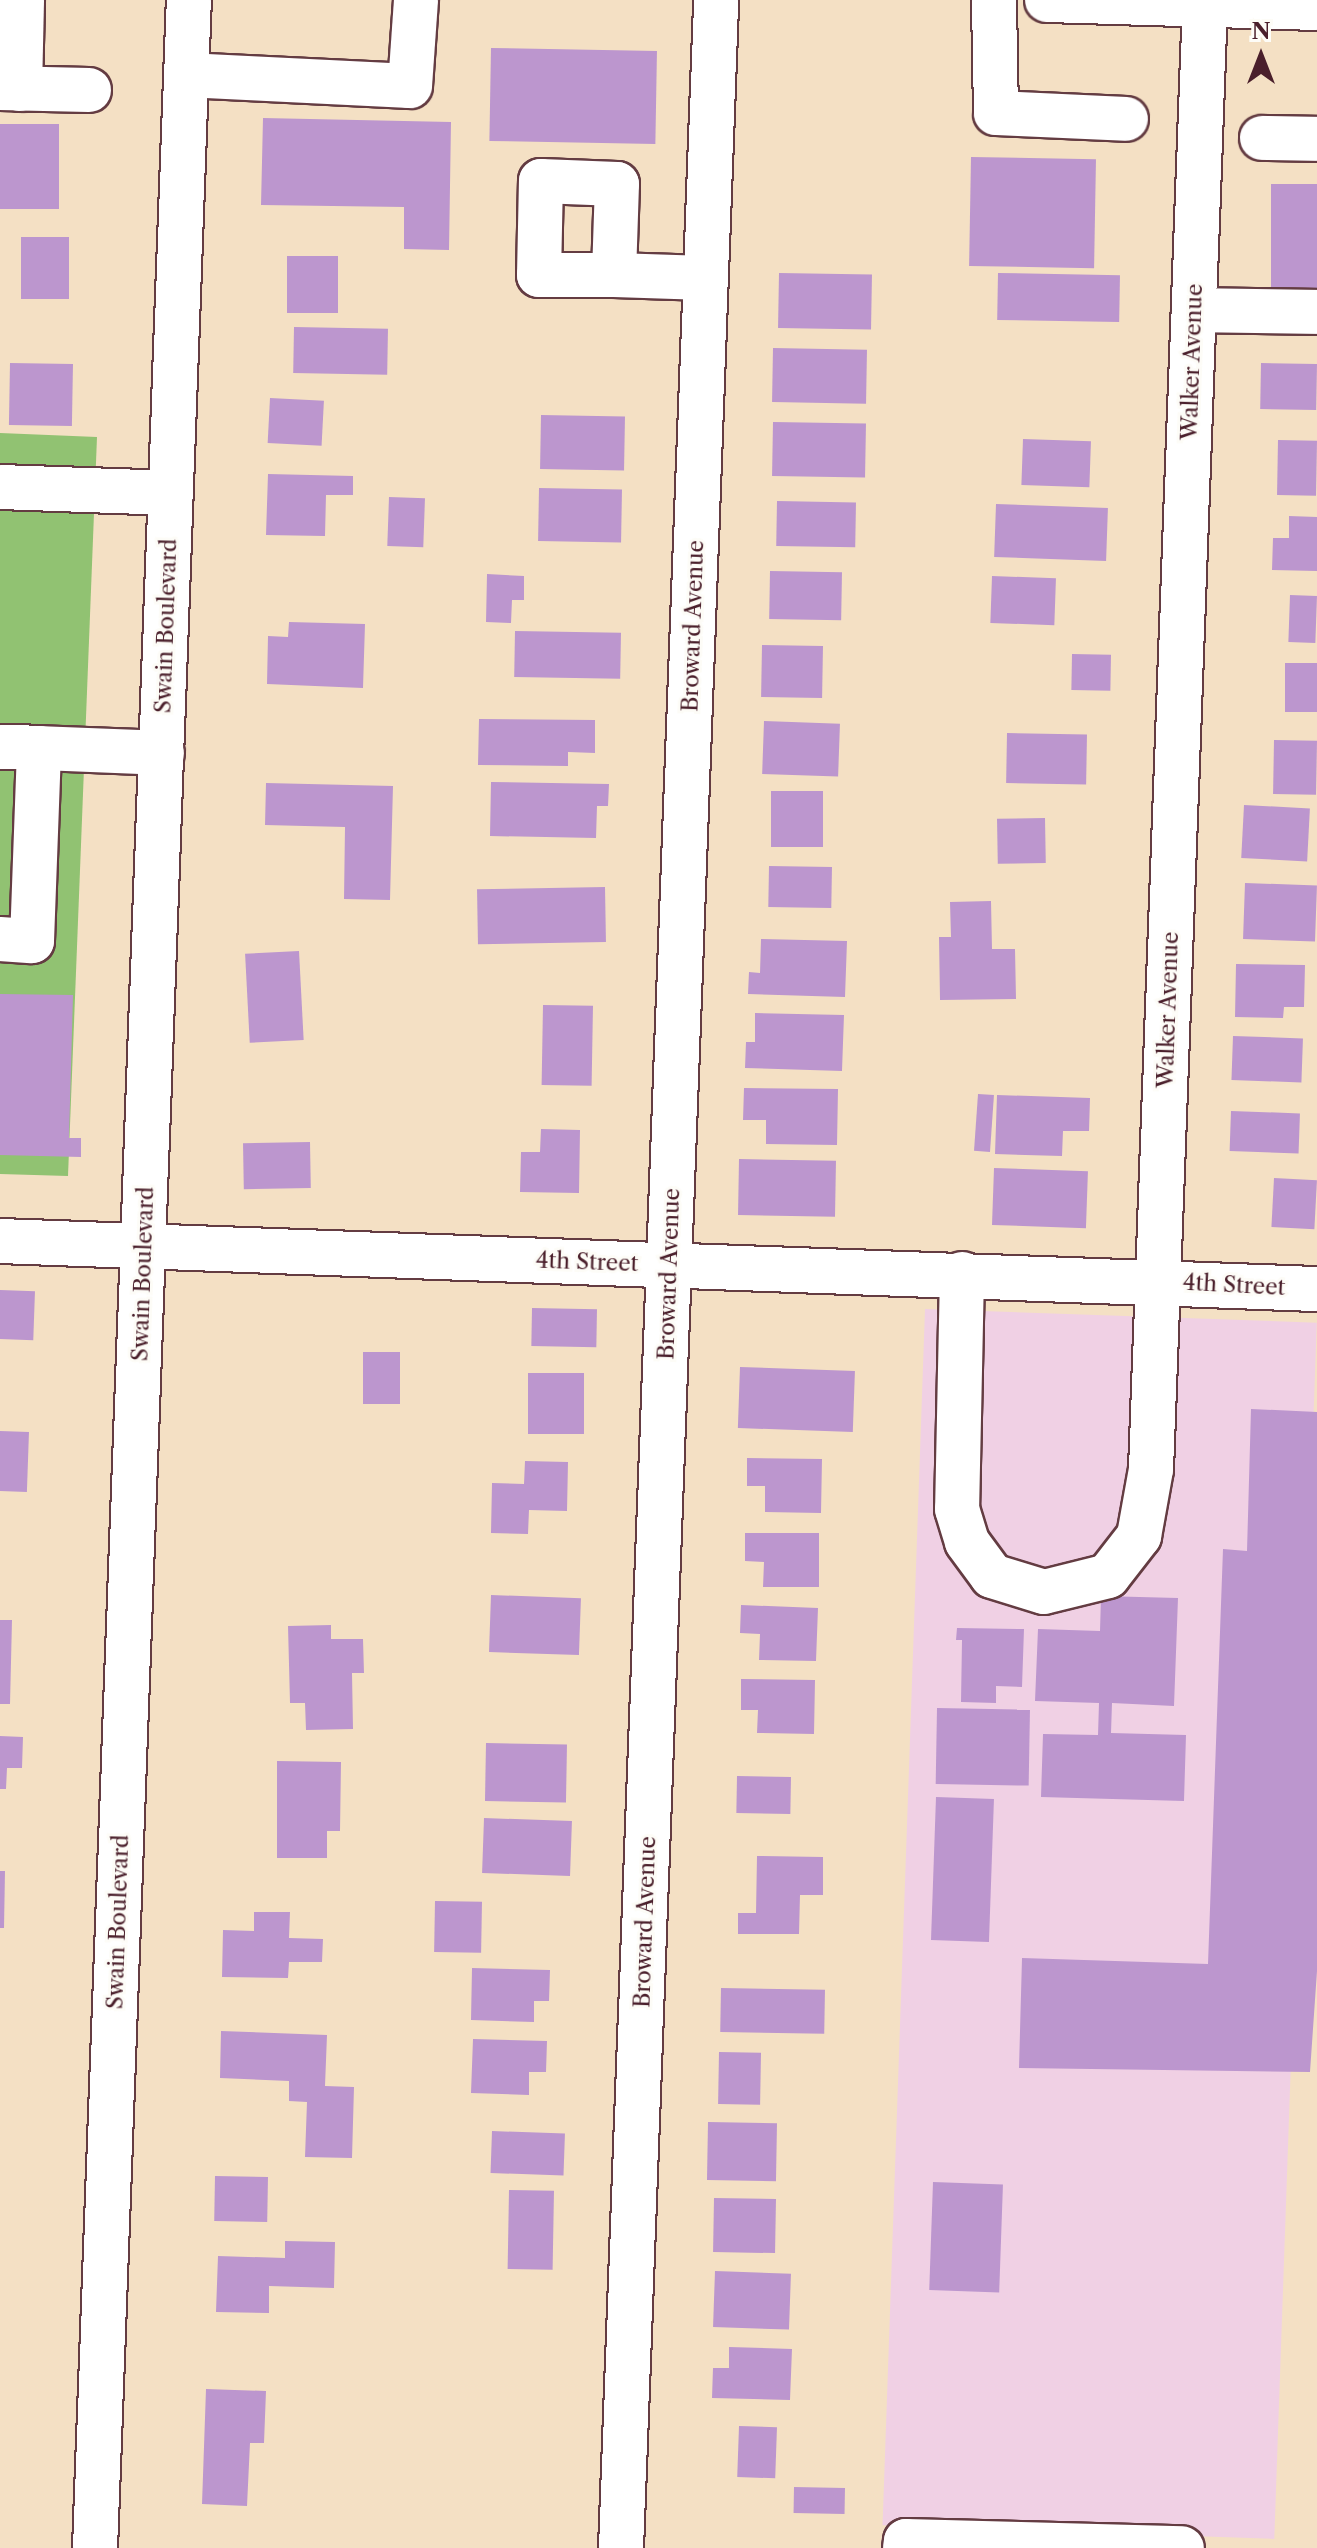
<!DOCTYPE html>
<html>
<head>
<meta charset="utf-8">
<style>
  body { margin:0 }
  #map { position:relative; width:1317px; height:2548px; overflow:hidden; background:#f4e0c4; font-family:"Libre Caslon Text",serif }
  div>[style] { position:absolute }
  .built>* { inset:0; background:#f0d0e4; transform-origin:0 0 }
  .green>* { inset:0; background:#91c272 }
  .building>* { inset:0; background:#bc96ce; transform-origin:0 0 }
  .roads { filter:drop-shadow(2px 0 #643c42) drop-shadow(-2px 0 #643c42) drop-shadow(0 2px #643c42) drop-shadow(0 -2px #643c42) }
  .minor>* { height:44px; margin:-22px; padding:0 22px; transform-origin:22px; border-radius:22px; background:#fff }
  span { translate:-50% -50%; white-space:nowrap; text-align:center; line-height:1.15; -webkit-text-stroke:6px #fdfcf7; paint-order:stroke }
  .street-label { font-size:22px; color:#4a1f2b }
  .north { position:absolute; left:1221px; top:16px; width:80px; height:80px; -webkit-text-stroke:6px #fdfcf7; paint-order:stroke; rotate:0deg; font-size:22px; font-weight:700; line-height:32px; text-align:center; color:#4a1f2b }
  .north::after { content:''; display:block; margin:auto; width:28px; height:36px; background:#4a1f2b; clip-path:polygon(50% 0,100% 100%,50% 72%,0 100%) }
</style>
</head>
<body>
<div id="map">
  <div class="built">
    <i style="left:925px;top:1309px;width:392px;height:1217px;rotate:2deg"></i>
  </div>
  <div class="green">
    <i style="clip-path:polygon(0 433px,97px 437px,68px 1176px,0 1174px)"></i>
  </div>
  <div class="building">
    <i style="left:491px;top:48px;width:166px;height:93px;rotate:1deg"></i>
    <i style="clip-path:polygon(263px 118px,451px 122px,449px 250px,404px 249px,404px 207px,261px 205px)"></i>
    <i style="left:0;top:124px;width:59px;height:85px"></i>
    <i style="left:971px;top:157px;width:125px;height:109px;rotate:1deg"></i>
    <i style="left:1271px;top:184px;width:46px;height:108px"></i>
    <i style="left:21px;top:237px;width:48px;height:62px"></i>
    <i style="left:287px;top:256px;width:51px;height:57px"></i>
    <i style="left:779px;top:273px;width:93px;height:55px;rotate:1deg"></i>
    <i style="left:998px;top:273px;width:122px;height:47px;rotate:1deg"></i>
    <i style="left:294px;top:327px;width:94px;height:46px;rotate:1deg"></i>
    <i style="left:773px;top:348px;width:94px;height:54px;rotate:1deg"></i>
    <i style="left:10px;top:363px;width:63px;height:62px;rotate:1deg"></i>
    <i style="left:1261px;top:363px;width:56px;height:46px;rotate:1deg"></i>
    <i style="left:270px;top:398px;width:54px;height:45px;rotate:3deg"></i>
    <i style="left:541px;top:415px;width:84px;height:54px;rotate:1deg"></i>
    <i style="left:773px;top:422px;width:93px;height:54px;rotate:1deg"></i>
    <i style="left:1023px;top:439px;width:68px;height:46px;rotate:2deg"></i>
    <i style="left:1278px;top:440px;width:39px;height:55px;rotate:1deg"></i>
    <i style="clip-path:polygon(268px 474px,353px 476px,353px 495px,326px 495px,325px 536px,266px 535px)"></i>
    <i style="left:539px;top:488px;width:83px;height:53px;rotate:1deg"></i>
    <i style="left:389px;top:497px;width:36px;height:49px;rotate:2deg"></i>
    <i style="left:777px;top:501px;width:79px;height:45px;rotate:1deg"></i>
    <i style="left:996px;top:504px;width:112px;height:53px;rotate:2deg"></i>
    <i style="clip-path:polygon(1289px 516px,1317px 517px,1317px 571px,1272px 570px,1273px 538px,1289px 538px)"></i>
    <i style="left:770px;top:571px;width:72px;height:48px;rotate:1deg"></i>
    <i style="clip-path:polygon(487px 574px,524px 576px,524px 600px,512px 600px,511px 623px,486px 622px)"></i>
    <i style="left:992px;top:576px;width:64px;height:47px;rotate:2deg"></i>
    <i style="left:1290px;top:595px;width:27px;height:47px;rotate:2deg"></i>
    <i style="clip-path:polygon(289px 622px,365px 624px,363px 688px,267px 684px,268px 636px,288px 637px)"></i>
    <i style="left:515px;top:631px;width:106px;height:46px;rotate:1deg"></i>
    <i style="left:762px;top:645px;width:61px;height:52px;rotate:1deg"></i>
    <i style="left:1072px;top:654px;width:39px;height:36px;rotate:1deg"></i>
    <i style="left:1317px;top:663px;width:49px;height:32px;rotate:90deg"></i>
    <i style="clip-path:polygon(479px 719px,595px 720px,595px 753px,568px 752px,568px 766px,478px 765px)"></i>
    <i style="left:764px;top:721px;width:76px;height:53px;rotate:2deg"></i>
    <i style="left:1007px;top:733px;width:80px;height:50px;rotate:1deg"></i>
    <i style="left:1274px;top:740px;width:43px;height:54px;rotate:1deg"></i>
    <i style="clip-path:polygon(491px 782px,609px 784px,608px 806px,597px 806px,596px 838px,490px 836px)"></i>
    <i style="clip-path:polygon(266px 783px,393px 786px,390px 900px,344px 899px,345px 827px,265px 825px)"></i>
    <i style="left:771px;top:791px;width:52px;height:56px"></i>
    <i style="left:1244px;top:805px;width:66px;height:53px;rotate:3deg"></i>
    <i style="left:1045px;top:818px;width:45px;height:48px;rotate:89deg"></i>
    <i style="left:769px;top:866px;width:63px;height:41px;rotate:1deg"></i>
    <i style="left:1245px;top:883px;width:72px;height:56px;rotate:2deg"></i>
    <i style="left:605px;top:887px;width:55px;height:128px;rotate:89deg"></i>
    <i style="clip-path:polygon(991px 901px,992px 949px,1015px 949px,1016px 999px,940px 1000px,939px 937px,951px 937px,950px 902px)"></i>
    <i style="clip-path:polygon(761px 939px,847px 941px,845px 997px,748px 994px,749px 972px,760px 973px)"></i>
    <i style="left:299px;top:951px;width:89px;height:54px;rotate:87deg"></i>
    <i style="clip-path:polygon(1236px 964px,1305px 965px,1304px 1007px,1284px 1007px,1283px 1018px,1235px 1017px)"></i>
    <i style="clip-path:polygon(0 994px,73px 995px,69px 1138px,81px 1138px,81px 1157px,0 1155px)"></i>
    <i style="left:543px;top:1005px;width:50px;height:80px;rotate:1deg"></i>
    <i style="clip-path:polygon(755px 1013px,844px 1015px,842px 1071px,745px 1068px,746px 1042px,755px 1042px)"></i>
    <i style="left:1233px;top:1036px;width:70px;height:44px;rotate:2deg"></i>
    <i style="clip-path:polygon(744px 1088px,838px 1089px,837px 1145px,766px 1144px,766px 1120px,743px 1120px)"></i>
    <i style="left:978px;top:1094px;width:16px;height:57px;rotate:4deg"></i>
    <i style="clip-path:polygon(997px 1095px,1090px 1098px,1089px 1131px,1063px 1131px,1062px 1156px,995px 1154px)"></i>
    <i style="left:1231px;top:1111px;width:69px;height:40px;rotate:2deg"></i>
    <i style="clip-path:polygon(541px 1129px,580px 1130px,579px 1193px,520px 1192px,521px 1152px,540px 1152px)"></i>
    <i style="left:310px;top:1142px;width:46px;height:67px;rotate:89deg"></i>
    <i style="left:739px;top:1159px;width:97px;height:56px;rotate:1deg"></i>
    <i style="left:994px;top:1168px;width:94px;height:57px;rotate:2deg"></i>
    <i style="left:1274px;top:1178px;width:43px;height:49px;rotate:3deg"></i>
    <i style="left:0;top:1290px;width:35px;height:49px;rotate:2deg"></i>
    <i style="left:532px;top:1308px;width:65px;height:38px;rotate:1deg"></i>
    <i style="left:363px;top:1352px;width:37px;height:52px"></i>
    <i style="left:740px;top:1367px;width:115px;height:61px;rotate:2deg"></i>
    <i style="left:528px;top:1373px;width:56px;height:61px"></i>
    <i style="clip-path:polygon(1251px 1409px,1317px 1412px,1317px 1971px,1310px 2072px,1019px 2068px,1022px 1958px,1208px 1964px,1223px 1549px,1247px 1551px)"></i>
    <i style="left:0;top:1431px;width:29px;height:60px;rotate:2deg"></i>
    <i style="clip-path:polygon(747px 1458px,822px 1459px,821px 1513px,765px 1512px,765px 1486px,747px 1486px)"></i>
    <i style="clip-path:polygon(525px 1461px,568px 1462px,567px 1511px,529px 1510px,528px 1534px,491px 1533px,492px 1483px,524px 1484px)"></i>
    <i style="clip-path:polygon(745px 1533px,819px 1533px,819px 1587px,763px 1587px,764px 1562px,745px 1561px)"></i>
    <i style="left:491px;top:1595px;width:90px;height:57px;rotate:2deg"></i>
    <i style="clip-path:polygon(1101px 1596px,1178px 1598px,1174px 1706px,1112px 1703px,1111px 1733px,1186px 1735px,1184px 1801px,1041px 1797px,1043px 1734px,1098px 1735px,1099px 1703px,1035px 1701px,1038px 1629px,1100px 1631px)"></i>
    <i style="clip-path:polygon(741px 1605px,818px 1608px,816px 1661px,759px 1660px,760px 1634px,740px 1633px)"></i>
    <i style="clip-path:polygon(0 1620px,12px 1620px,10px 1704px,0 1704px)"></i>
    <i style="clip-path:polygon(331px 1625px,331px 1639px,363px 1639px,364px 1673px,352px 1673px,353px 1729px,306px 1730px,305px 1703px,290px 1703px,288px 1626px)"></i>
    <i style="clip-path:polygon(957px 1628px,1024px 1629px,1022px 1687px,996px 1686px,996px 1703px,961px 1702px,962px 1640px,956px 1640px)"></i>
    <i style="clip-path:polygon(741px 1679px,815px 1680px,814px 1734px,757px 1733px,758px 1710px,741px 1710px)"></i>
    <i style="left:937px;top:1708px;width:93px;height:76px;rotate:1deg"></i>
    <i style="clip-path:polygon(0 1736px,23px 1737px,22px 1768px,7px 1768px,6px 1789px,0 1789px)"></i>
    <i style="left:486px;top:1743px;width:81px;height:58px;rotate:1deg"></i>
    <i style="clip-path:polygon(277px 1761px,341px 1762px,340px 1831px,327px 1831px,327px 1858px,277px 1858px)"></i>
    <i style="left:737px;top:1776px;width:54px;height:37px;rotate:1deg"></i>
    <i style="left:936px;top:1797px;width:58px;height:143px;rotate:2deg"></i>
    <i style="left:484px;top:1818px;width:88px;height:55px;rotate:2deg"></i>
    <i style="clip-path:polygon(757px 1856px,823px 1857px,823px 1895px,800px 1895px,799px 1934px,738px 1934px,738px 1913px,756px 1913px)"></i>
    <i style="clip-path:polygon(0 1871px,5px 1871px,4px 1928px,0 1928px)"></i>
    <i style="left:435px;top:1901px;width:47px;height:51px;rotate:1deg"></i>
    <i style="clip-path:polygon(254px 1912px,290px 1912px,289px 1938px,323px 1939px,322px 1962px,289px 1962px,288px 1978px,222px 1977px,223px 1930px,254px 1931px)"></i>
    <i style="clip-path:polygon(472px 1968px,550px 1970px,549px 2001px,534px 2001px,534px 2022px,471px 2020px)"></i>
    <i style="left:721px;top:1988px;width:104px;height:44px;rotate:1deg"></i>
    <i style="clip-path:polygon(221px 2031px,327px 2035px,325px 2086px,354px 2087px,352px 2158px,305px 2157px,307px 2102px,289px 2101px,289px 2081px,220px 2078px)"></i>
    <i style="clip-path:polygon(473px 2039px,547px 2041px,546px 2072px,529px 2072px,529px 2095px,471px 2093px)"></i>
    <i style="left:719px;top:2052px;width:42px;height:52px;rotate:1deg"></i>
    <i style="left:708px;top:2122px;width:69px;height:58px;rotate:1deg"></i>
    <i style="left:492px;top:2131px;width:73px;height:42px;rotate:2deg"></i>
    <i style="left:215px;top:2176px;width:53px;height:45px;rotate:1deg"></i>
    <i style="left:933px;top:2182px;width:70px;height:108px;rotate:2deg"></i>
    <i style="left:509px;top:2190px;width:45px;height:79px;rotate:1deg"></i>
    <i style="left:714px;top:2198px;width:62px;height:54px;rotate:1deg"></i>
    <i style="clip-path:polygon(285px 2241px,335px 2242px,334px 2288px,269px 2286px,269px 2313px,216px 2312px,218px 2256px,285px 2258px)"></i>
    <i style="left:715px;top:2271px;width:76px;height:56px;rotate:2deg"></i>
    <i style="clip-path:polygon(729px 2347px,792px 2349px,790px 2400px,712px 2398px,713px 2368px,729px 2368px)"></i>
    <i style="clip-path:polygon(206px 2389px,266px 2391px,264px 2443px,250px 2443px,247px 2506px,202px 2504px)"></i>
    <i style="left:739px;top:2426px;width:38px;height:51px;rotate:2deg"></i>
    <i style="left:794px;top:2487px;width:51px;height:26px;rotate:1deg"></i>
  </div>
  <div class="roads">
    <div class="minor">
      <i style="left:994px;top:0;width:113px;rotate:89deg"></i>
      <i style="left:996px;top:113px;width:130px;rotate:2.6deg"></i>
      <i style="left:1047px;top:0;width:270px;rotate:1.7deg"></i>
      <i style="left:186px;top:75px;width:224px;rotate:2.8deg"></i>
      <i style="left:410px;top:86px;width:86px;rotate:-86deg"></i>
      <i style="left:0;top:88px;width:89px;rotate:1.3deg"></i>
      <i style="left:20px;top:89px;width:89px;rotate:-88.7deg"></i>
      <i style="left:1262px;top:138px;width:55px;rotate:1deg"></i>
      <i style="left:614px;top:275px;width:75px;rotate:180deg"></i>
      <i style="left:539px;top:275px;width:94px;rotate:-88.8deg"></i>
      <i style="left:541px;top:181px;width:76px;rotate:2.3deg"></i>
      <i style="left:617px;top:184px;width:91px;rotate:91.9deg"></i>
      <i style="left:614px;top:275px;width:92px;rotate:1.9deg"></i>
      <i style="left:1194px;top:310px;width:123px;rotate:0.9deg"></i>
      <i style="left:0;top:487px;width:171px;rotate:2deg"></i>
      <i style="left:0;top:747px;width:39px;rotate:1deg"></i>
      <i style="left:0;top:939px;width:32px;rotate:4deg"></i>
      <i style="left:32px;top:941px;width:193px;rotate:-87.9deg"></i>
      <i style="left:39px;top:748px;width:123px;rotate:2.3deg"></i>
      <i style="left:0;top:1241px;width:1318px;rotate:2.09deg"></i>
      <i style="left:962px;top:1274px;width:235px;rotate:91.2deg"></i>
      <i style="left:957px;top:1509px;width:34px;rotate:73deg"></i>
      <i style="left:967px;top:1542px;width:42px;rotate:53.7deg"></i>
      <i style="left:992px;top:1576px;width:54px;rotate:17.1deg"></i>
      <i style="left:1044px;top:1592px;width:66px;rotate:-14deg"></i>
      <i style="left:1108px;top:1576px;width:51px;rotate:-52.2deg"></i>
      <i style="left:1139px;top:1536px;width:68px;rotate:-79.8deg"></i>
      <i style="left:1151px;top:1469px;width:1470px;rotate:-87.89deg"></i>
      <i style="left:95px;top:2548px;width:2550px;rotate:-87.89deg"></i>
      <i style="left:621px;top:2548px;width:2550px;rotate:-87.86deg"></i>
      <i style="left:905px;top:2548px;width:7px;rotate:-82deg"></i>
      <i style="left:906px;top:2541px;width:276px;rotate:1.5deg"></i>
    </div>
  </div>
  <div class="street-label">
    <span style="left:1192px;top:362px;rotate:-88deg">Walker Avenue</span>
    <span style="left:166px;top:626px;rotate:-88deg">Swain Boulevard</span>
    <span style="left:693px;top:626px;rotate:-88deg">Broward Avenue</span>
    <span style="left:1168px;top:1010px;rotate:-88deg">Walker Avenue</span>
    <span style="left:587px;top:1262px;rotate:2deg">4th Street</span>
    <span style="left:143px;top:1274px;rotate:-88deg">Swain Boulevard</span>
    <span style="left:669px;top:1274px;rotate:-88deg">Broward Avenue</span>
    <span style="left:1234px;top:1285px;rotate:3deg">4th Street</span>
    <span style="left:118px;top:1922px;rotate:-88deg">Swain Boulevard</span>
    <span style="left:645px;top:1922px;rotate:-88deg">Broward Avenue</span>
  </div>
  <div class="north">N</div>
</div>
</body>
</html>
